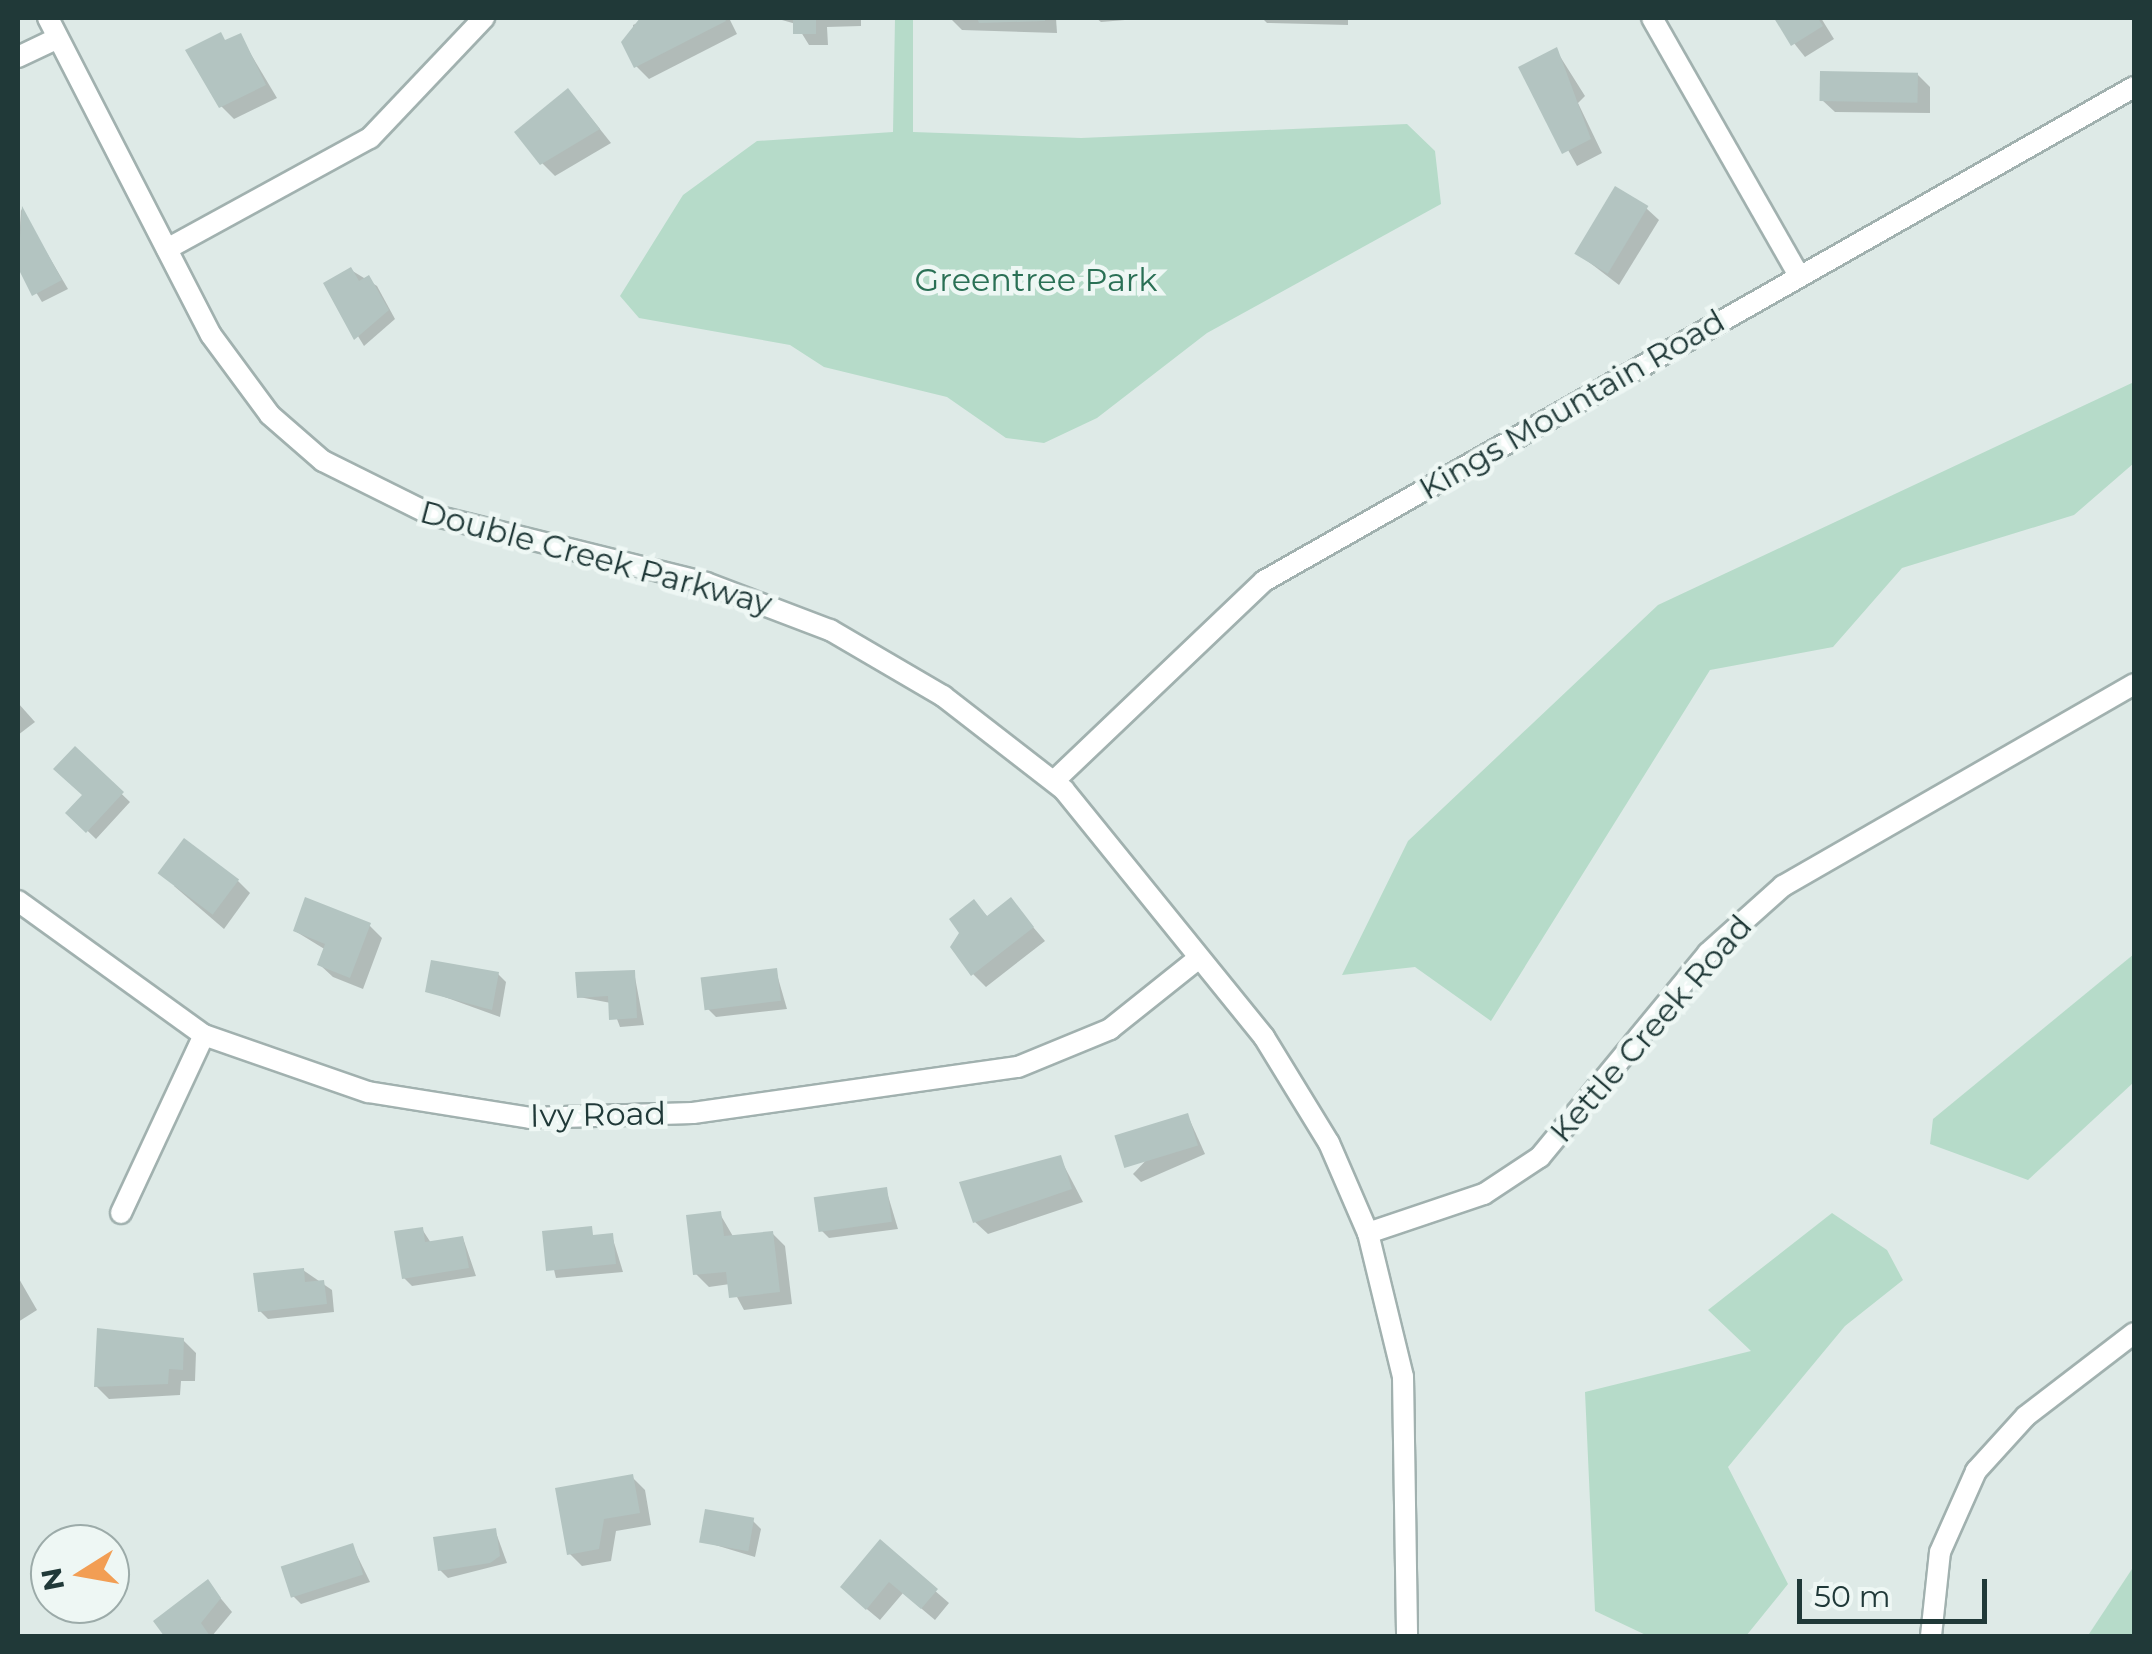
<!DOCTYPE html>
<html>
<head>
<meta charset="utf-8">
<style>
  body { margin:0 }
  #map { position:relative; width:2152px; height:1654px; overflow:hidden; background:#deeae7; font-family:Montserrat,sans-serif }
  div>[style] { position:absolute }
  .green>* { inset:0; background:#b6dbc9 }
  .shadow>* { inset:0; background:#0003 }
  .building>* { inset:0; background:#b3c4c1; transform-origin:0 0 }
  .roads { filter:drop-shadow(2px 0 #a1b1af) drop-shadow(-2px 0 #a1b1af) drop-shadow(0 2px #a1b1af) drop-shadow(0 -2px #a1b1af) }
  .minor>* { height:20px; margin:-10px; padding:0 10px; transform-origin:10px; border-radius:10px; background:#fff }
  span { translate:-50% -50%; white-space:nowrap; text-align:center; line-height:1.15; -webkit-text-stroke:9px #eef7f4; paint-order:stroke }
  .park-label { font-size:32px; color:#2a7055 }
  .street-label { font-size:32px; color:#203938 }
  .frame { position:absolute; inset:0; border:20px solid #203938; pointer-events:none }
  .north { position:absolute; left:30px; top:1524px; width:100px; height:100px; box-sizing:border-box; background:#eef7f4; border:2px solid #9caba9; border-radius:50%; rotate:259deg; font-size:28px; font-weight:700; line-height:40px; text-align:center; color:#203938 }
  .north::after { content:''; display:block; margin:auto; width:35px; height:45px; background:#f29e54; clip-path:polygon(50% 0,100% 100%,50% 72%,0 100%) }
  .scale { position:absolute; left:1797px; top:1579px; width:190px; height:45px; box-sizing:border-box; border:5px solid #203938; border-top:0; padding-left:12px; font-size:30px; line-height:35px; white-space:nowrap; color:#203938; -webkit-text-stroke:8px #eef7f4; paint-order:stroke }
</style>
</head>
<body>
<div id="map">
  <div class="green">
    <i style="clip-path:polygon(895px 18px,913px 18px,913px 132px,1081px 138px,1407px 124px,1435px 151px,1441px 204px,1207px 333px,1097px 418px,1044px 443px,1006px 438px,947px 397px,824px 367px,790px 345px,639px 318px,620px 296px,683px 195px,757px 141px,893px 132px)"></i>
    <i style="clip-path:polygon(2134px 382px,2134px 463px,2074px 515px,1902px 568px,1833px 647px,1710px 670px,1491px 1021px,1415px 967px,1342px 975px,1408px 841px,1658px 605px)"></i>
    <i style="clip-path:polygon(2134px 954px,2134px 1082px,2028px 1180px,1930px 1144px,1933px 1119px)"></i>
    <i style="clip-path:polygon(1832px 1213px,1887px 1250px,1903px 1280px,1845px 1326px,1728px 1467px,1788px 1584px,1746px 1636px,1648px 1636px,1595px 1611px,1585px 1392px,1751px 1351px,1708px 1310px)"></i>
    <i style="clip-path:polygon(2134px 1566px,2134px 1636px,2091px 1636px,2089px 1634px)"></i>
  </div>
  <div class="shadow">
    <i style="clip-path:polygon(650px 18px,729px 18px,737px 34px,649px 79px,636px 66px,633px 25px)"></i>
    <i style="clip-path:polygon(775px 18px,861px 18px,861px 26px,827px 27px,828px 45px,809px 45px,796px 24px)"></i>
    <i style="clip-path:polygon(950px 18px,1056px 18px,1057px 33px,962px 30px)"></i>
    <i style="clip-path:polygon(1096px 18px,1149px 18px,1101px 22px)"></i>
    <i style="clip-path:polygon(1262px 18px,1348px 18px,1348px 25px,1267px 23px)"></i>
    <i style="clip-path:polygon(1774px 18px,1821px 18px,1834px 39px,1805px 57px)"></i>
    <i style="clip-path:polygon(240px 36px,277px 98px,234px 119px,221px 106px)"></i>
    <i style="clip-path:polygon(1556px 50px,1585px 96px,1578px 103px,1602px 153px,1577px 166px,1522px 68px)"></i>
    <i style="clip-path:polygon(1917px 74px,1930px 87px,1930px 113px,1835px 112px,1822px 100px)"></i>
    <i style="clip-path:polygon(580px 104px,611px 143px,555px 176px,542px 163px)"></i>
    <i style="clip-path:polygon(1646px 208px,1659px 220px,1619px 285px,1577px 253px)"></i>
    <i style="clip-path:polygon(21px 209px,68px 289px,42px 302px,18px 263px)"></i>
    <i style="clip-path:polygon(351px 270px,377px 286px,395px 319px,364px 346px,326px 284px)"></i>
    <i style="clip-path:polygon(18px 703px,35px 722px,18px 735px)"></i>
    <i style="clip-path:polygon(75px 749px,130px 802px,96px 839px,69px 813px,85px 796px)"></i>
    <i style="clip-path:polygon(237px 880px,250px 893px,224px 929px,174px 886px)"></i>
    <i style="clip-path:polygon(1011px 901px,1045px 941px,986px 987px,973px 974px,974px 903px,989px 918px)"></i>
    <i style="clip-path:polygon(370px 926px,382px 938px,363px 989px,333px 977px,320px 965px,326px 950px,295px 931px)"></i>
    <i style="clip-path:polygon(776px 971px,787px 1009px,716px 1017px,708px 1009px)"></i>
    <i style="clip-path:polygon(634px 972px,644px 1025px,620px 1027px,611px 1003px,579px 997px)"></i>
    <i style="clip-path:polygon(498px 974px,506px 982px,500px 1017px,428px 991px)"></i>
    <i style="clip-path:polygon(1188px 1116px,1205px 1154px,1141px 1182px,1133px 1174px)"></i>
    <i style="clip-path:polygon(1060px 1158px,1083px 1202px,988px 1234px,975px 1222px)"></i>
    <i style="clip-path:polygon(886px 1189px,898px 1229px,829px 1238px,821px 1230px)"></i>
    <i style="clip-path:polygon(720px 1214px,734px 1238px,772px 1233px,785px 1246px,792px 1304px,744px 1310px,730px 1284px,709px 1287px,696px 1274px)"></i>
    <i style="clip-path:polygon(422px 1229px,431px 1243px,463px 1238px,476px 1276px,412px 1286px,404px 1278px)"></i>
    <i style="clip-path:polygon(545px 1233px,612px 1236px,623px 1272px,556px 1278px)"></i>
    <i style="clip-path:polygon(303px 1270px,332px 1290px,334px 1312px,268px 1319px,260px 1311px)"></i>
    <i style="clip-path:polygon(18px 1277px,37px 1310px,18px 1322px)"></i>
    <i style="clip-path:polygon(183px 1340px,196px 1353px,195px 1381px,181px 1381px,180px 1395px,109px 1399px,96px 1386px)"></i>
    <i style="clip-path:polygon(632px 1477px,645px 1490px,651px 1525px,616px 1531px,611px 1561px,582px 1566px,569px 1553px)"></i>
    <i style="clip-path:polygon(753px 1521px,761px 1529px,755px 1557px,702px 1541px)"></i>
    <i style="clip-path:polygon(495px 1530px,507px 1563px,448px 1578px,440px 1570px)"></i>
    <i style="clip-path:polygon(880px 1543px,949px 1603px,935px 1620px,903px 1593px,880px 1620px,856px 1600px)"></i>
    <i style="clip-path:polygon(352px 1545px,370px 1582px,301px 1604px,293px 1596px)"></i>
    <i style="clip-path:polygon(208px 1583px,232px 1612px,212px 1636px,167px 1636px,156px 1621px)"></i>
  </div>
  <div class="building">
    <i style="clip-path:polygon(640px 18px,724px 18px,726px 21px,634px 68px,621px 42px)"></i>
    <i style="left:793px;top:18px;width:23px;height:16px"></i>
    <i style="clip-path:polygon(977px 18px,1045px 18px,1045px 21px,979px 23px)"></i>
    <i style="clip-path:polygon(1774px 18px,1818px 18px,1823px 26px,1791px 46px)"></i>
    <i style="clip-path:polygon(221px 32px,225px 40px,241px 33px,266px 85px,219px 108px,185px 50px)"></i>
    <i style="clip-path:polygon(1557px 47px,1591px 139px,1562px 154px,1518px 67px)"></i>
    <i style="left:1820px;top:71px;width:98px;height:30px;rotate:1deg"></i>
    <i style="clip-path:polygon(568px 88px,600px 129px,540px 165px,514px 132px)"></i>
    <i style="left:1615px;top:186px;width:39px;height:79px;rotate:31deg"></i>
    <i style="clip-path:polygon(22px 206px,62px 280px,32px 296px,18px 268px)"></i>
    <i style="clip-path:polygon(351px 267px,359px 281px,369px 275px,389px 310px,354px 340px,323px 283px)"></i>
    <i style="clip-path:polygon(75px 746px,124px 792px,86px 833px,65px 813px,82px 795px,53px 769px)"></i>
    <i style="left:184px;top:838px;width:69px;height:44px;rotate:37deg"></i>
    <i style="clip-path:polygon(305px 897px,371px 923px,350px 978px,317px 965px,325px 944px,293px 931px)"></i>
    <i style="clip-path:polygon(1011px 897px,1034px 927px,971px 976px,950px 947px,959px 933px,949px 919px,974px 899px,987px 916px)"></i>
    <i style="clip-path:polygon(431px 960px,499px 972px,492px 1010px,425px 992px)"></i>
    <i style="left:777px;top:968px;width:33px;height:77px;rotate:83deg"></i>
    <i style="clip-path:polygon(635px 970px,637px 1018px,609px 1020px,608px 996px,577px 998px,575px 972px)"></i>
    <i style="left:1188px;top:1113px;width:34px;height:77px;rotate:73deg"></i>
    <i style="clip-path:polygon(1061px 1155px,1072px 1189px,973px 1223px,959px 1182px)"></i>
    <i style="left:887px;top:1187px;width:35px;height:74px;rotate:82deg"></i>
    <i style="clip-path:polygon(721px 1211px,724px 1236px,773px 1231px,780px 1292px,729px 1298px,726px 1272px,693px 1275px,686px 1215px)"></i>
    <i style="clip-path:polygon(592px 1226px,593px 1235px,613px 1233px,616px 1264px,546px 1271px,542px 1231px)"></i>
    <i style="clip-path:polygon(423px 1227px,425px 1242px,463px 1236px,469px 1268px,402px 1279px,394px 1231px)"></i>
    <i style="clip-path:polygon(304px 1268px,305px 1282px,324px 1280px,327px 1304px,258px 1312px,253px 1273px)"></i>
    <i style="clip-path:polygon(97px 1328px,184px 1338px,183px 1370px,169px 1369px,168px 1384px,94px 1387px)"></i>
    <i style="clip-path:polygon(633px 1474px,640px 1513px,604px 1519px,599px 1549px,567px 1555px,555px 1488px)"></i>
    <i style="left:705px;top:1509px;width:50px;height:34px;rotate:10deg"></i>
    <i style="clip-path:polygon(496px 1528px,500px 1556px,490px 1563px,438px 1571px,433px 1537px)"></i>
    <i style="clip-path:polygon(880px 1539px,938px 1589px,921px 1609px,889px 1582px,866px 1610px,840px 1587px)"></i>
    <i style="left:353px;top:1543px;width:33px;height:76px;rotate:72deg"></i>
    <i style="clip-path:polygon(208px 1579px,221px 1598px,201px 1623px,210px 1636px,164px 1636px,153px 1621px)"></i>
  </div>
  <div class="roads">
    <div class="minor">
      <i style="left:48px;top:18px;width:356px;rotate:62.8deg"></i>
      <i style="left:211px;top:335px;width:99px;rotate:53.6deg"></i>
      <i style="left:270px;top:415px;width:70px;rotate:41deg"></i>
      <i style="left:323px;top:461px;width:122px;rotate:26.4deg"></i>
      <i style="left:432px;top:515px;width:282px;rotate:13.9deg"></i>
      <i style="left:706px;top:583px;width:133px;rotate:20.8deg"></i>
      <i style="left:830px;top:630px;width:131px;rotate:30.3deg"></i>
      <i style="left:943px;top:696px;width:153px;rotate:37.8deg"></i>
      <i style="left:1064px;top:790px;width:318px;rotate:51deg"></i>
      <i style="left:1264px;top:1037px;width:124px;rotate:58.5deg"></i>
      <i style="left:1329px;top:1143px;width:98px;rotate:66.6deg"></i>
      <i style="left:1368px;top:1233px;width:148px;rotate:76.3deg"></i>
      <i style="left:1403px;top:1377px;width:259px;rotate:89.1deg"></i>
      <i style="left:1652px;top:18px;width:297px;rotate:60.3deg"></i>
      <i style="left:18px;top:57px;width:44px;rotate:-25.4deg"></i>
      <i style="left:167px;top:249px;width:231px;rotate:-28.7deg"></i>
      <i style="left:370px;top:138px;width:166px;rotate:-46.5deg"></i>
      <i style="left:1054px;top:781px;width:290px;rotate:-43.6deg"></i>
      <i style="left:1264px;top:581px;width:1000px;rotate:-29.59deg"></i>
      <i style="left:18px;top:901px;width:229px;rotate:35.8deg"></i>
      <i style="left:204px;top:1035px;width:174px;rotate:19.2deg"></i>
      <i style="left:368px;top:1092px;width:164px;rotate:9.1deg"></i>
      <i style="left:530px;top:1118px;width:163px;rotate:-1.8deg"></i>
      <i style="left:693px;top:1113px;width:328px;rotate:-8.1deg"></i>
      <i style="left:1018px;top:1067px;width:100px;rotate:-22.4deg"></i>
      <i style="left:1110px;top:1029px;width:114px;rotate:-38.6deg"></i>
      <i style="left:121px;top:1213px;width:196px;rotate:-65deg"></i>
      <i style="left:1368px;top:1233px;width:122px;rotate:-18.6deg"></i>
      <i style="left:1484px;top:1194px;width:67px;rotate:-33.5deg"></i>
      <i style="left:1540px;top:1157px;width:264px;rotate:-50.5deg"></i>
      <i style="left:1708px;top:953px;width:101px;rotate:-41.8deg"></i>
      <i style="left:1783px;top:886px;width:405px;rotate:-29.9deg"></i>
      <i style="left:1931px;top:1636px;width:84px;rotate:-83.9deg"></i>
      <i style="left:1940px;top:1552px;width:89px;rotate:-66deg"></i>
      <i style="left:1976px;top:1471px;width:74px;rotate:-47.7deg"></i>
      <i style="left:2026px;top:1416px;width:136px;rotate:-37.5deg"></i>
    </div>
  </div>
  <div class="park-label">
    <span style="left:1036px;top:280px">Greentree Park</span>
  </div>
  <div class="street-label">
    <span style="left:1572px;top:405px;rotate:-30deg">Kings Mountain Road</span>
    <span style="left:596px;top:558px;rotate:15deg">Double Creek Parkway</span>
    <span style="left:1651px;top:1029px;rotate:-49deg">Kettle Creek Road</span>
    <span style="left:598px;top:1115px;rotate:-1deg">Ivy Road</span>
  </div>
  <div class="frame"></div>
  <div class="north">N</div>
  <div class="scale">50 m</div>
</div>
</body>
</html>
